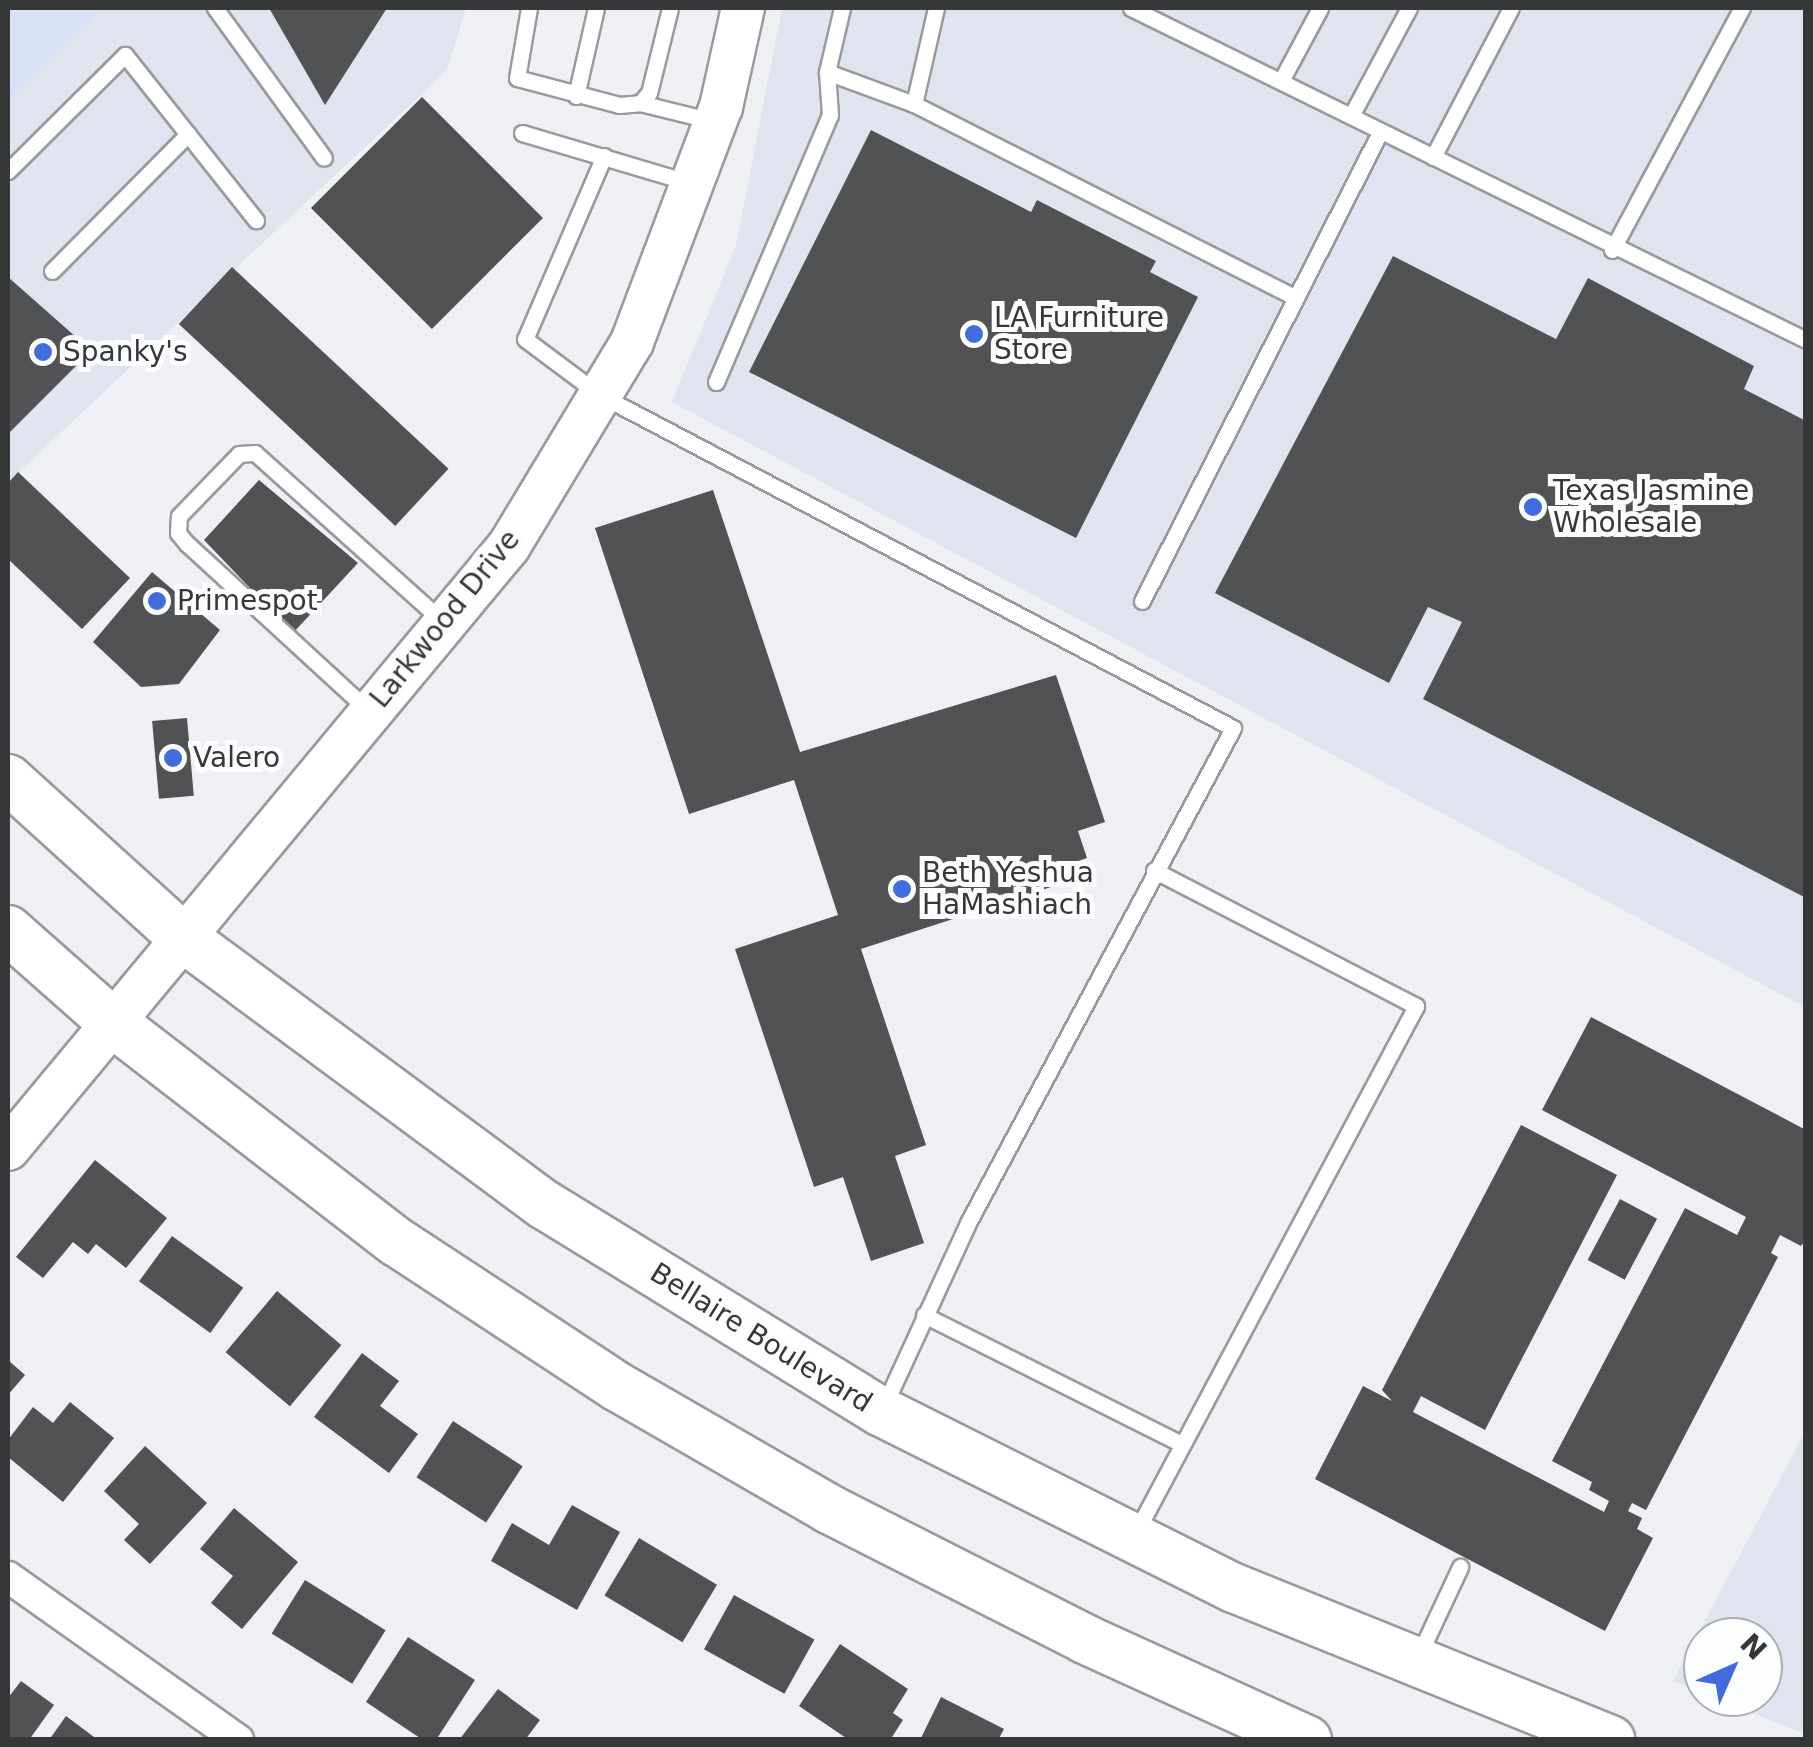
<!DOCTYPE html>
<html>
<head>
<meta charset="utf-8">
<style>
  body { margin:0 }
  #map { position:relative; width:1813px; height:1747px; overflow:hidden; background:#eef0f3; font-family:"DejaVu Sans",sans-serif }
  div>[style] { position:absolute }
  .built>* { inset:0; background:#e0e4ee }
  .green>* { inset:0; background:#d7e2f7 }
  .building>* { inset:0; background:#515254; transform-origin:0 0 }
  .roads { filter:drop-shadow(2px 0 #999a9d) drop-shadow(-2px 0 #999a9d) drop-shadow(0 2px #999a9d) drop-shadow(0 -2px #999a9d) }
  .lane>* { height:15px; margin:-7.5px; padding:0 7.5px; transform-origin:7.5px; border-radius:7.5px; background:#fff }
  .street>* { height:30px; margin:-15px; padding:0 15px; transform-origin:15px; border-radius:15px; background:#fff }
  .secondary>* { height:42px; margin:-21px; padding:0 21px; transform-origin:21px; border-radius:21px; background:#fff }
  .primary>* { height:48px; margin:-24px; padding:0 24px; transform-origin:24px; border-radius:24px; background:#fff }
  .dots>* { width:28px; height:28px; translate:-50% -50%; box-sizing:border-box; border:5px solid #fcfdff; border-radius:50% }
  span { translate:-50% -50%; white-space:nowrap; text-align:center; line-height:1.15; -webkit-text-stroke:10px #fcfdff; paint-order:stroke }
  .poi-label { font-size:28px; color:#363738 }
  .left { translate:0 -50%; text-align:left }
  .street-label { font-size:28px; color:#363738 }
  .frame { position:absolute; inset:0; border:10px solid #363738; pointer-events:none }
  .north { position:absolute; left:1683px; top:1617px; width:100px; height:100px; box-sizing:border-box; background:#fcfdff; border:2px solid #adaeaf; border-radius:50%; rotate:45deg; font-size:28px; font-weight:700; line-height:40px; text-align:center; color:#363738 }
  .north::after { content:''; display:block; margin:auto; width:35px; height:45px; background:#416cde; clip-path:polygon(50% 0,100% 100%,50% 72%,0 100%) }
</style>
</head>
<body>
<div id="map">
  <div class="built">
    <i style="clip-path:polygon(103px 8px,466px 8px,447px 70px,8px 482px,8px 100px)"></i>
    <i style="clip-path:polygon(782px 8px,1805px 8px,1805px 1007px,672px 402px,736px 245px)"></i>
    <i style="clip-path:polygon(1805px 1432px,1805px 1734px,1713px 1697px,1763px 1697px,1763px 1637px,1703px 1637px,1703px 1693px,1673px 1681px)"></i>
  </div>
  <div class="green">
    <i style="clip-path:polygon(8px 8px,103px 8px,8px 100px)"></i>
  </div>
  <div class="building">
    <i style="clip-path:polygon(269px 8px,387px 8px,325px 105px)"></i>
    <i style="left:422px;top:97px;width:171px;height:157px;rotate:45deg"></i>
    <i style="clip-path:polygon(871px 130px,1031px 212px,1037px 200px,1156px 261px,1150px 272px,1198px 297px,1076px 538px,749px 372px)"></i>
    <i style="clip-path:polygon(1393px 256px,1556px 339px,1588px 278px,1754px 366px,1744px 389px,1806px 421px,1806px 898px,1423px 699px,1462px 622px,1428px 607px,1389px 683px,1215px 593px)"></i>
    <i style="left:232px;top:267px;width:296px;height:78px;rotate:43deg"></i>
    <i style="clip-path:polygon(8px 277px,85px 345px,72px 359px,77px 365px,8px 434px)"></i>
    <i style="clip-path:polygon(18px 472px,130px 578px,82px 629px,8px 559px,8px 483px)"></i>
    <i style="clip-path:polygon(259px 480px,358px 563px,293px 633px,204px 540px)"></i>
    <i style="clip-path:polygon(713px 490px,800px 752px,1056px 675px,1105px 822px,1078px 831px,1087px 858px,1046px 872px,1051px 887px,861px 949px,926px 1145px,895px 1156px,924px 1243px,871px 1261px,843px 1177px,814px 1187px,735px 949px,838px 915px,794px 780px,689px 814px,595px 528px)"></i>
    <i style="clip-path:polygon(152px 572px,220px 630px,179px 684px,141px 687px,93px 642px)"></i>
    <i style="left:187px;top:718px;width:78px;height:35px;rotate:85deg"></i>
    <i style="clip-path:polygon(1591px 1017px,1806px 1130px,1806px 1239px,1801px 1246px,1780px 1235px,1771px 1253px,1778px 1257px,1646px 1510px,1632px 1503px,1628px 1511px,1642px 1518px,1637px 1529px,1653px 1538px,1605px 1631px,1315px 1479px,1363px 1386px,1392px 1401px,1382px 1390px,1521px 1125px,1617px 1175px,1485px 1430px,1421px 1396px,1413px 1412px,1604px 1512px,1609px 1501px,1589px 1490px,1592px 1482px,1552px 1461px,1685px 1208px,1737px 1235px,1746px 1217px,1542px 1110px)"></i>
    <i style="clip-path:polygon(95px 1160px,167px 1218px,126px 1268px,96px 1244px,88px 1254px,73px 1242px,43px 1278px,16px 1257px)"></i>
    <i style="left:1620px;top:1199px;width:42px;height:69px;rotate:28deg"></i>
    <i style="left:172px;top:1236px;width:88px;height:56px;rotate:36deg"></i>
    <i style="left:277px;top:1291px;width:84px;height:80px;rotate:40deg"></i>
    <i style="clip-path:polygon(362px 1353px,399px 1381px,380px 1406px,418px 1434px,389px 1473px,314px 1417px)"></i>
    <i style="clip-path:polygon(8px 1360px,25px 1375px,8px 1395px)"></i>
    <i style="clip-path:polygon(70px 1402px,114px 1438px,63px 1502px,8px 1457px,8px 1440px,33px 1407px,53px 1423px)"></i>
    <i style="left:453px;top:1421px;width:83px;height:67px;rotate:33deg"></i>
    <i style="clip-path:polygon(145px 1446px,207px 1503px,150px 1564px,124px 1540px,139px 1524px,104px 1491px)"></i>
    <i style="clip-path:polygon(572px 1505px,620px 1532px,577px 1610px,491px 1561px,512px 1523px,549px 1545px)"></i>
    <i style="clip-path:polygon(234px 1508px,298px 1562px,242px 1629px,211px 1603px,233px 1576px,200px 1549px)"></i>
    <i style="left:639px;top:1538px;width:91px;height:67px;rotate:31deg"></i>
    <i style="left:305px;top:1580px;width:95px;height:63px;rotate:32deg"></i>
    <i style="left:734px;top:1595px;width:92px;height:62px;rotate:29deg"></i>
    <i style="clip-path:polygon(408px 1637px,475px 1680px,436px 1740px,423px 1740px,366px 1702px)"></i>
    <i style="clip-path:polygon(840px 1644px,908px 1689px,893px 1713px,903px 1720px,890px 1740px,849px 1740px,799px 1706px)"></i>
    <i style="clip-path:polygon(21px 1681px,54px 1705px,29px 1740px,8px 1740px,8px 1698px)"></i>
    <i style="clip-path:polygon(498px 1689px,540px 1720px,525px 1740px,459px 1740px)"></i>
    <i style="clip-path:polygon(941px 1697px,1004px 1729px,998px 1740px,920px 1740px)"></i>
    <i style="clip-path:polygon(66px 1716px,98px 1740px,49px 1740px)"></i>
  </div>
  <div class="roads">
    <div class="lane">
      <i style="left:215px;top:8px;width:185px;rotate:54deg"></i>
      <i style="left:529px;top:8px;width:71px;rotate:99.7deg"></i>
      <i style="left:517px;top:78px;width:106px;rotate:14.8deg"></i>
      <i style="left:619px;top:105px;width:21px;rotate:-5deg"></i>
      <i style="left:640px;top:103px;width:13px;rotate:-48deg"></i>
      <i style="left:649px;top:93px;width:88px;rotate:-76.1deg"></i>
      <i style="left:1131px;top:8px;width:752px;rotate:26.19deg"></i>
      <i style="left:827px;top:72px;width:93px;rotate:20.2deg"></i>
      <i style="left:914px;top:104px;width:427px;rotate:26.9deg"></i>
      <i style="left:1282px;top:79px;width:81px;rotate:-61.8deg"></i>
      <i style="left:576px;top:96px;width:90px;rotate:-77.2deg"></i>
      <i style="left:640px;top:103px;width:75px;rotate:13.9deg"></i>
      <i style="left:914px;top:104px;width:98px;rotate:-77.1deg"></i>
      <i style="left:1351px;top:116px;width:123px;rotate:-61.8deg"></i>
      <i style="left:522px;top:133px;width:172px;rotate:16.5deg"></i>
      <i style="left:604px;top:156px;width:199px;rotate:113.3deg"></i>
      <i style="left:525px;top:339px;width:94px;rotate:36.7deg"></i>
      <i style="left:600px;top:395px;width:715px;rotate:27.75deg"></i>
      <i style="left:1233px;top:728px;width:559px;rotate:118.17deg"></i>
      <i style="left:969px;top:1221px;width:206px;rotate:114.7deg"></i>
      <i style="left:1433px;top:157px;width:168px;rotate:-62.4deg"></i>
      <i style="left:8px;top:171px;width:165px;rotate:-44.8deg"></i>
      <i style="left:125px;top:55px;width:211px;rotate:51.6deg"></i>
      <i style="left:1612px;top:250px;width:275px;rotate:-61.8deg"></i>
      <i style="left:52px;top:271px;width:193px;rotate:-45.2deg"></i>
      <i style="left:716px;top:382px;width:290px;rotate:-66.9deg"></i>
      <i style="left:830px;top:115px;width:43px;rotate:-94deg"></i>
      <i style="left:827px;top:72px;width:66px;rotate:-76.8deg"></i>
      <i style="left:1142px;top:601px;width:526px;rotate:-63.09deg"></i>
      <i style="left:370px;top:712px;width:248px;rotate:-137.4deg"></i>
      <i style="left:187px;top:544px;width:14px;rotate:-129deg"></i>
      <i style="left:178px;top:533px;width:17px;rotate:-87deg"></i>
      <i style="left:179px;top:516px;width:86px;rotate:-45.9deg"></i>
      <i style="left:239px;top:454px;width:16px;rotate:-4deg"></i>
      <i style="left:255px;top:453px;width:250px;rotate:41.9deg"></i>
      <i style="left:924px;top:1315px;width:286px;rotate:26.6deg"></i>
      <i style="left:1136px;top:1532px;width:596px;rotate:-61.97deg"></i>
      <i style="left:1416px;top:1006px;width:295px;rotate:-152.6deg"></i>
      <i style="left:1417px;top:1659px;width:102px;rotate:-64.9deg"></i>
    </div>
    <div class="street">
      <i style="left:8px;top:1577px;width:282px;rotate:35.3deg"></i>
    </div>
    <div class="secondary">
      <i style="left:8px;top:1149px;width:784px;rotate:-50.28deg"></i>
      <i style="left:509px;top:546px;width:238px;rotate:-58.9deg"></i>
      <i style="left:632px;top:342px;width:251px;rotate:-69.3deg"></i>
      <i style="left:721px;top:107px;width:101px;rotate:-77.5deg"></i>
    </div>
    <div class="primary">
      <i style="left:8px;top:779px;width:234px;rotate:42.2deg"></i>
      <i style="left:181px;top:936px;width:453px;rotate:36.5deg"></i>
      <i style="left:545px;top:1205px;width:395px;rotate:31.6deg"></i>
      <i style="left:882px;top:1412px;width:394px;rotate:26.6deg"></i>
      <i style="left:1234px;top:1588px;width:406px;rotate:22deg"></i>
      <i style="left:8px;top:930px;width:139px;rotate:41.5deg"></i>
      <i style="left:112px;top:1022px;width:360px;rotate:37.7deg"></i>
      <i style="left:397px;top:1242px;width:264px;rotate:33.3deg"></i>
      <i style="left:618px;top:1387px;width:244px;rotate:30deg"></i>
      <i style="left:829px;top:1509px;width:287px;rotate:26.9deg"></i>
      <i style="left:1085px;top:1639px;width:244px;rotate:24.5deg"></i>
    </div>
  </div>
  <div class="dots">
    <i style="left:974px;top:334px;background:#416cde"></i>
    <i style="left:43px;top:352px;background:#416cde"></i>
    <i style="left:1533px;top:507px;background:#416cde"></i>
    <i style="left:157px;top:601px;background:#416cde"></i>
    <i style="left:173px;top:758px;background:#416cde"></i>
    <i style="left:902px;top:889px;background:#416cde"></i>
  </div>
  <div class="poi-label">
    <span class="left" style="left:994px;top:334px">LA Furniture<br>Store</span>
    <span class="left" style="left:63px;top:352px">Spanky's</span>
    <span class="left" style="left:1553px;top:507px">Texas Jasmine<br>Wholesale</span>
    <span class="left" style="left:177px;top:601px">Primespot</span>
    <span class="left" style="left:193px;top:758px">Valero</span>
    <span class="left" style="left:922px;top:889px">Beth Yeshua<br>HaMashiach</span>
  </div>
  <div class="street-label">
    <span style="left:445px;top:619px;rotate:-51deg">Larkwood Drive</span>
    <span style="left:761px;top:1338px;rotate:32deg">Bellaire Boulevard</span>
  </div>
  <div class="frame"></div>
  <div class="north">N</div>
</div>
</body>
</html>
